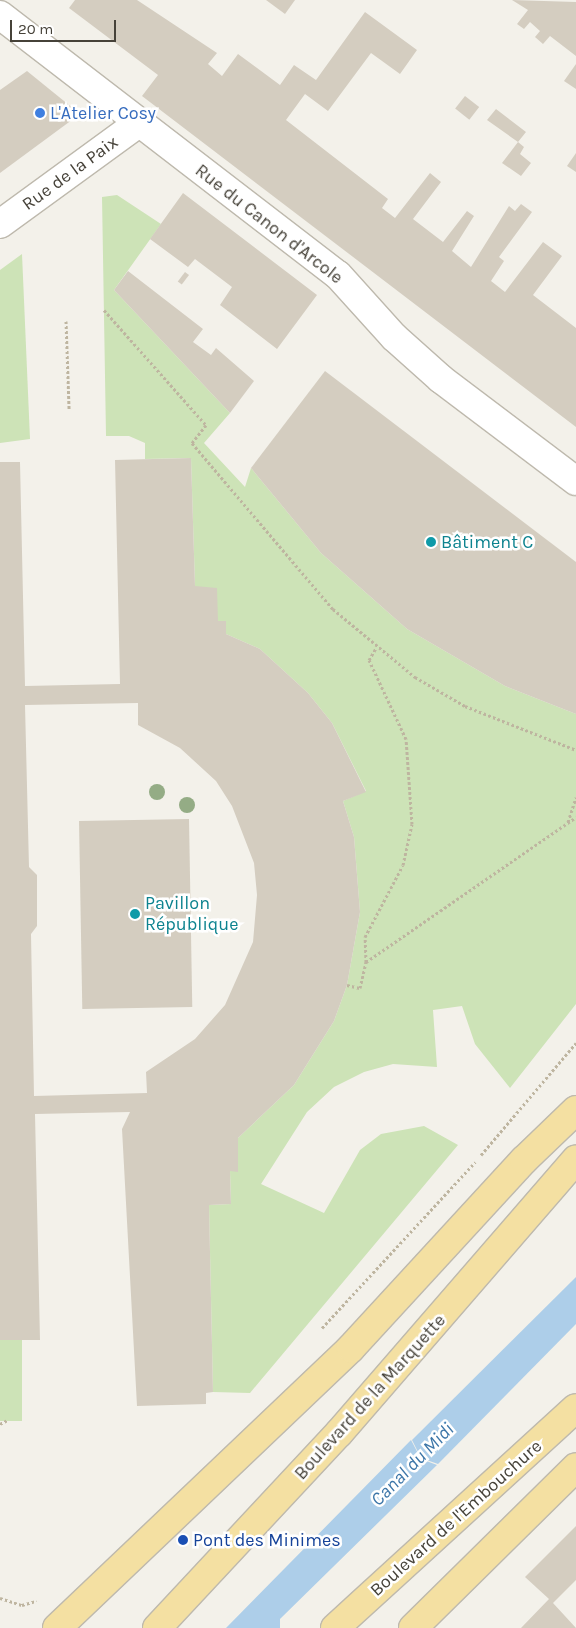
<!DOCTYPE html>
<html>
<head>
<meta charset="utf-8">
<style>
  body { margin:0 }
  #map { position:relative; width:576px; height:1628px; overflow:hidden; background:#f3f1ea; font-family:Karla,sans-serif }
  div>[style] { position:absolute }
  .green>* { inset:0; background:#cde3b7; transform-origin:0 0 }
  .water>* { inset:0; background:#adcee9 }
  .building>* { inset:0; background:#d4cdc0; transform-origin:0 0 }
  .path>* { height:3px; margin-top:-1.5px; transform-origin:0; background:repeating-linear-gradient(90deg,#beb5a0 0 2.5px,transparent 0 5px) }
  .roads { filter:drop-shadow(1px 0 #beb9ad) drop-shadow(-1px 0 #beb9ad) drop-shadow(0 1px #beb9ad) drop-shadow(0 -1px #beb9ad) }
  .minor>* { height:28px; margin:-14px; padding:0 14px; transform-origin:14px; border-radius:14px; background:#fff }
  .primary>* { height:28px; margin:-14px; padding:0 14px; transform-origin:14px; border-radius:14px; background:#f4e0a2 }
  .trees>* { width:16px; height:16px; margin:-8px; border-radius:50%; background:#94ac85 }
  .dots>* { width:14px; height:14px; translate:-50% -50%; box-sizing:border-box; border:2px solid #fff; border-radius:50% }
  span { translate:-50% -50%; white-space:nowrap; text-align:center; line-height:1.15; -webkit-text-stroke:5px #fff; paint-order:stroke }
  .shop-label { font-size:18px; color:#366cbe }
  .left { translate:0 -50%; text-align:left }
  .street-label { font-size:18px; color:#464239 }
  .culture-label { font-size:18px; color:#0d838f }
  .transit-label { font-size:18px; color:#164399 }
  .water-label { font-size:19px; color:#3d76a8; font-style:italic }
  .scale { position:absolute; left:10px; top:20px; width:106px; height:22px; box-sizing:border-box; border:2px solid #464239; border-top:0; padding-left:6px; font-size:15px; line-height:18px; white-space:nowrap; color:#464239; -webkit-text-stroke:4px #fff; paint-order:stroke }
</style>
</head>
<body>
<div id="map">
  <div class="green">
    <i style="clip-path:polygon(117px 195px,161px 224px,114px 290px,230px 413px,204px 443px,245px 487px,251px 468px,321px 553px,407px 629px,505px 686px,576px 714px,576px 1004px,510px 1088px,475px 1044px,462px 1006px,433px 1010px,437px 1067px,393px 1064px,364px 1072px,334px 1087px,307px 1112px,261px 1184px,324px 1213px,360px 1150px,381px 1134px,424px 1126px,458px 1145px,250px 1393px,213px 1392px,209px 1205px,231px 1204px,230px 1171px,238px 1171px,238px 1138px,294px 1085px,334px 1021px,347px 985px,360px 912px,354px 837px,343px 801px,366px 791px,332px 723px,308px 693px,260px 649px,226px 634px,226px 621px,218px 621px,195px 586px,191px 458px,145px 459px,145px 443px,129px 436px,106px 436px,102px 197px)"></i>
    <i style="clip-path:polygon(22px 254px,30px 439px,0 443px,0 270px)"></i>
    <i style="left:0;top:1340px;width:22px;height:81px"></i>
  </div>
  <div class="water">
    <i style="clip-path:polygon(576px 1277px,576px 1324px,438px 1464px,421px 1458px,412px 1440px)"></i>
    <i style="clip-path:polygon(411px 1440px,421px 1459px,437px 1465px,280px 1619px,280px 1628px,226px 1628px)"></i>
  </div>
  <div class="building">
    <i style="clip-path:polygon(75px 0,137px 0,217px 53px,208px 64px,222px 76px,238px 54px,280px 85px,294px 65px,316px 80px,365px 12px,417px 50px,400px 74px,371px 53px,328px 111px,305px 94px,286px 120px,388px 199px,382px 208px,395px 218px,430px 173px,441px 182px,413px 219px,443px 242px,467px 211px,474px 216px,452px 251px,471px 267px,509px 206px,515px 211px,521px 204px,532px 212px,499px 257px,504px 261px,491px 281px,505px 292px,543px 242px,562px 256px,533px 295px,576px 328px,576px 427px,142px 96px,158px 75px,69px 8px)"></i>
    <i style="clip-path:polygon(266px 0,295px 0,285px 14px)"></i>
    <i style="clip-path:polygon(512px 0,576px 2px,576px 56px,550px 36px,543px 44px,535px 37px,540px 31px,530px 22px,524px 29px,517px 24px,528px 10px)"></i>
    <i style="clip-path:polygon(576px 64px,576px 89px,564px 81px)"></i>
    <i style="clip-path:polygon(27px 71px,80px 114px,0 173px,0 90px)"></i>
    <i style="left:465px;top:96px;width:18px;height:16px;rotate:38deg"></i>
    <i style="clip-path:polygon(496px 109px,526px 132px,518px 142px,524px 147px,520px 154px,531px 163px,521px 176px,502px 163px,518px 142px,487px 120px)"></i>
    <i style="clip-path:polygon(576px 153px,576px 172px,567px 166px)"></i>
    <i style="clip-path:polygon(183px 193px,317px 295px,277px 349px,220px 305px,232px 287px,195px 259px,188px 267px,150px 239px)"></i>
    <i style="clip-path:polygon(128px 271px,203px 329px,193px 342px,211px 355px,216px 348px,254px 381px,230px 413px,114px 290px)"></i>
    <i style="left:185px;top:272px;width:5px;height:12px;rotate:37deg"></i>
    <i style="clip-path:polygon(325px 371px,576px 562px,576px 714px,505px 686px,407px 629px,321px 553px,251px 468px)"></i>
    <i style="clip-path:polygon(evenodd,191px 458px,195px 586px,217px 588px,218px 621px,226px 621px,226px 634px,260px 649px,308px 693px,332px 723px,366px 792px,343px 801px,354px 837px,360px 912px,347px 985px,334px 1021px,294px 1085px,238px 1138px,238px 1172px,230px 1171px,231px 1204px,209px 1205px,213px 1392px,206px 1393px,206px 1404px,137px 1406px,122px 1129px,130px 1112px,35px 1114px,40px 1340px,0 1340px,0 462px,20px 462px,25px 686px,120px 684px,115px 460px,191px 458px,138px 703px,138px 725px,180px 748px,216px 781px,232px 806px,254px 863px,257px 895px,253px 942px,225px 1005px,195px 1039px,146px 1072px,147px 1093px,34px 1096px,31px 934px,37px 926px,37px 875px,29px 867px,25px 705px,138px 703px)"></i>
    <i style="left:189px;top:819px;width:188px;height:110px;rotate:89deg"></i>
    <i style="clip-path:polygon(576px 1526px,576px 1580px,553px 1603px,576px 1628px,521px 1628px,549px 1599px,525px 1577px)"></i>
  </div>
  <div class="path">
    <i style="left:104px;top:310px;width:154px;rotate:48.4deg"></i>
    <i style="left:206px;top:425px;width:23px;rotate:128deg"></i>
    <i style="left:192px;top:443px;width:218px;rotate:49.7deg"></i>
    <i style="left:333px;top:609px;width:107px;rotate:39.7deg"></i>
    <i style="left:415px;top:677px;width:58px;rotate:30.1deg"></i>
    <i style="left:465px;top:706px;width:119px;rotate:21.6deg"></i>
    <i style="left:66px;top:321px;width:88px;rotate:88deg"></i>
    <i style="left:568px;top:822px;width:26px;rotate:-72deg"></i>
    <i style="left:366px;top:962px;width:25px;rotate:-92deg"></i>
    <i style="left:365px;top:937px;width:81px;rotate:-62.2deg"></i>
    <i style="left:403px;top:865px;width:42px;rotate:-77.6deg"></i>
    <i style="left:412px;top:824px;width:85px;rotate:-94deg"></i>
    <i style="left:406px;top:739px;width:87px;rotate:-115.1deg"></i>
    <i style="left:369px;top:660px;width:14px;rotate:-60deg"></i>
    <i style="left:347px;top:985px;width:13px;rotate:13deg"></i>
    <i style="left:360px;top:988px;width:27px;rotate:-77deg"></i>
    <i style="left:366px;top:962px;width:255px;rotate:-34.6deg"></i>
    <i style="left:481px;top:1155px;width:147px;rotate:-49.7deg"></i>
    <i style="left:322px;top:1328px;width:226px;rotate:-47.3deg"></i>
    <i style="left:0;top:1424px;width:9px;rotate:-27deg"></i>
    <i style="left:0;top:1598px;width:23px;rotate:18deg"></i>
    <i style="left:22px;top:1605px;width:15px;rotate:-16deg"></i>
  </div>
  <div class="roads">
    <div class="minor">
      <i style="left:0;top:15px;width:426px;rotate:37.6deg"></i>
      <i style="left:338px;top:275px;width:84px;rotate:47.9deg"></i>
      <i style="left:394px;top:337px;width:63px;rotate:41.8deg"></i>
      <i style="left:441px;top:379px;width:169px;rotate:37.1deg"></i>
      <i style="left:0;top:224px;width:173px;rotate:-36.1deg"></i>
    </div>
    <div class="primary">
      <i style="left:57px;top:1628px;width:406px;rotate:-43.6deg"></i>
      <i style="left:351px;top:1348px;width:255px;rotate:-47.4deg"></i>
      <i style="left:524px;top:1160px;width:72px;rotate:-43.9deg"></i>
      <i style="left:157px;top:1628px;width:267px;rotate:-47deg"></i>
      <i style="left:339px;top:1433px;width:362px;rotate:-49.1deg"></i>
      <i style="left:335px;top:1628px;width:326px;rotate:-42.4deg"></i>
      <i style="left:413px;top:1628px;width:229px;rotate:-44.6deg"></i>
    </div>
  </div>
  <div class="trees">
    <i style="left:157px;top:792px"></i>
    <i style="left:187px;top:805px"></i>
  </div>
  <div class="dots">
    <i style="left:40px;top:113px;background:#3f7fe0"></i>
    <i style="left:431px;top:542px;background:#0f9aa8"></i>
    <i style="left:135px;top:914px;background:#0f9aa8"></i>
    <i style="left:183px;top:1540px;background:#1a4fb4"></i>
  </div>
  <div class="shop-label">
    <span class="left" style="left:50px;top:113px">L'Atelier Cosy</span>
  </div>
  <div class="street-label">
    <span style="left:70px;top:173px;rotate:-36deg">Rue de la Paix</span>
    <span style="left:269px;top:224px;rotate:38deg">Rue du Canon d'Arcole</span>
    <span style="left:370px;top:1397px;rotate:-48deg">Boulevard de la Marquette</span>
    <span style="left:456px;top:1518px;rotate:-42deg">Boulevard de l'Embouchure</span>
  </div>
  <div class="culture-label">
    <span class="left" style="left:441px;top:542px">Bâtiment C</span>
    <span class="left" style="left:145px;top:914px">Pavillon<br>République</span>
  </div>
  <div class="transit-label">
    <span class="left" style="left:193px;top:1540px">Pont des Minimes</span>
  </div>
  <div class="water-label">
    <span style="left:413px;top:1465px;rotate:-45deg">Canal du Midi</span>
  </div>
  <div class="scale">20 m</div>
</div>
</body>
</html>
